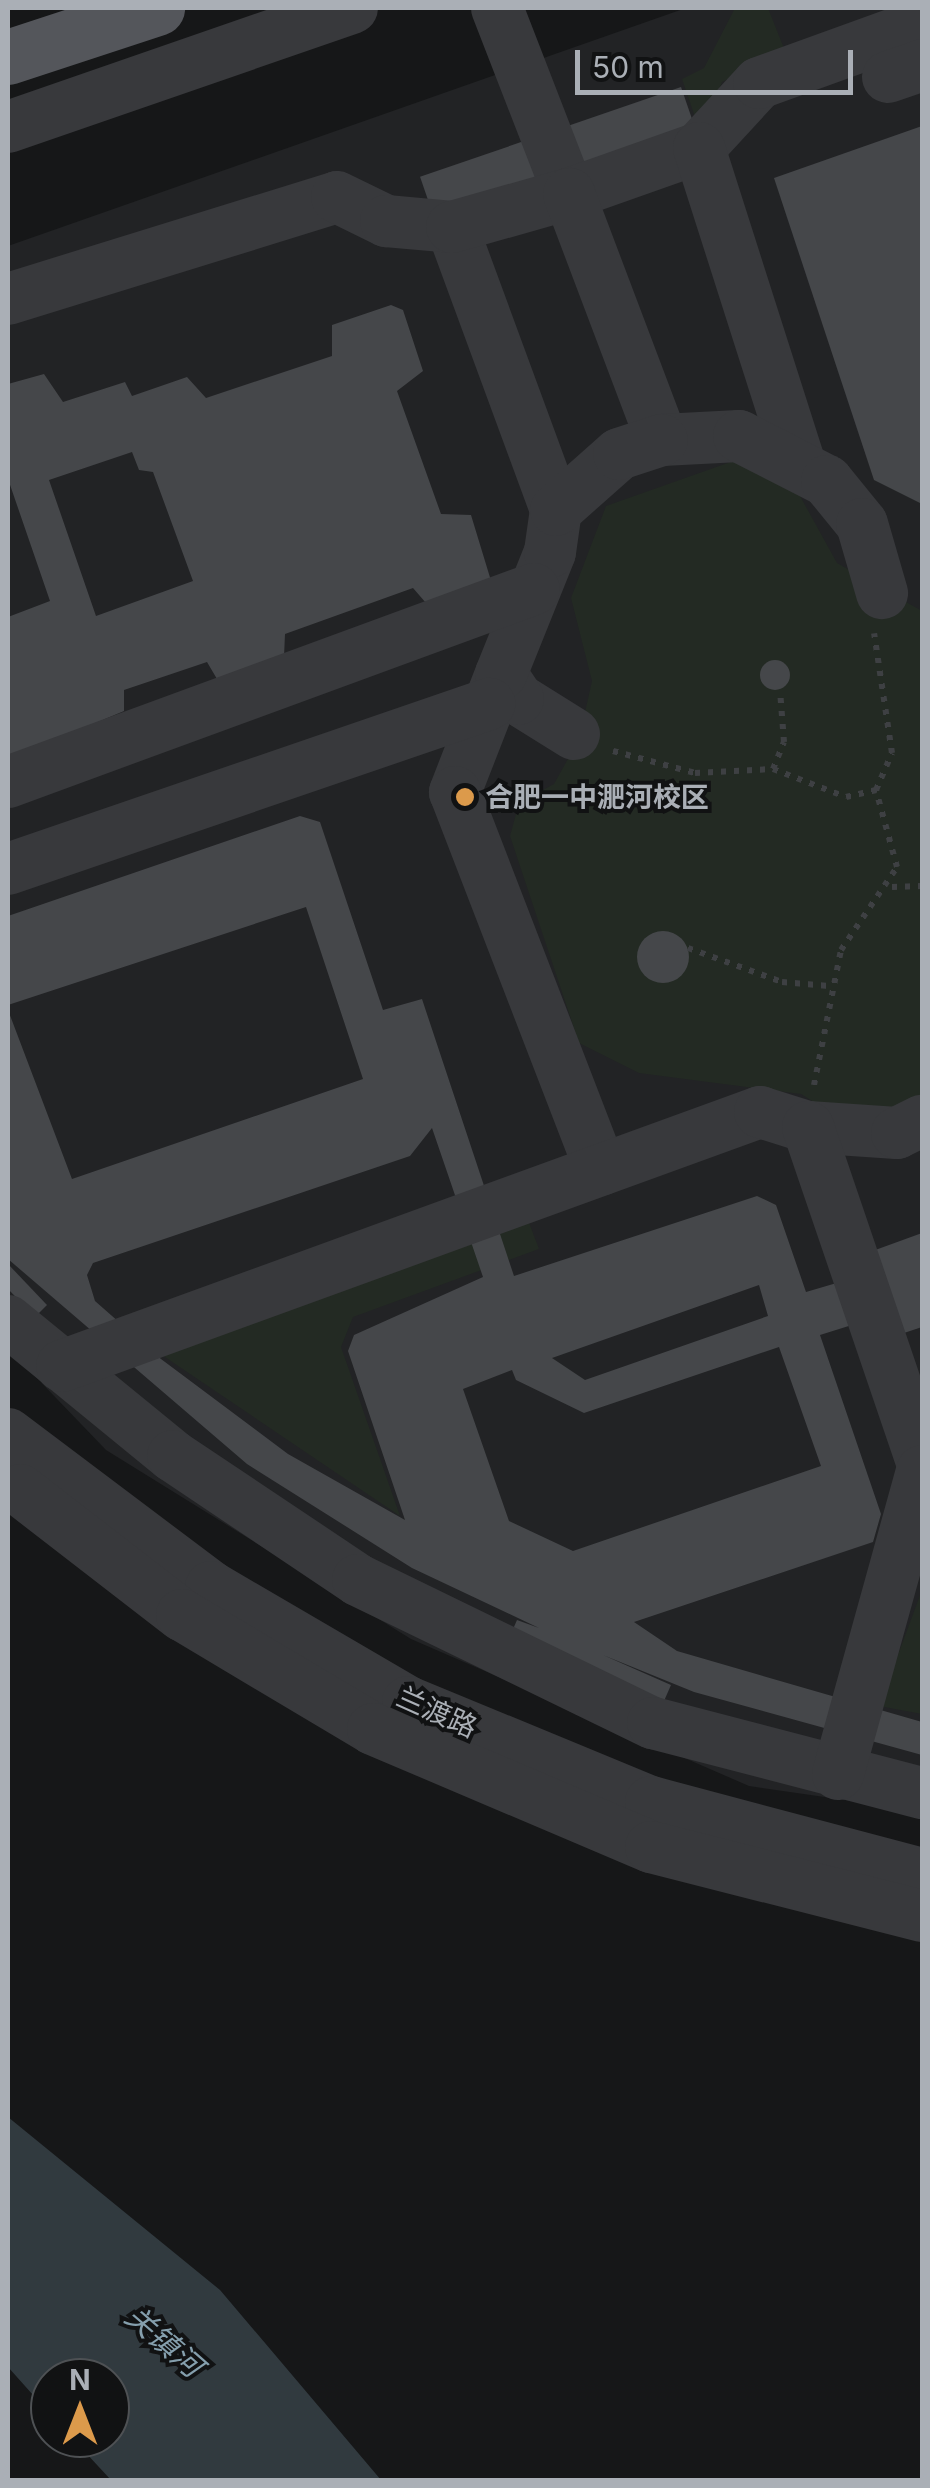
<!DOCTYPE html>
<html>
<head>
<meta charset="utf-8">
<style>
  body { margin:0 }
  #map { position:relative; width:930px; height:2488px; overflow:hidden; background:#161718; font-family:Inter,"Noto Sans SC",sans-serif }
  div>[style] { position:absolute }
  .built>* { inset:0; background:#222325 }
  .green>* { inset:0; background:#232a23 }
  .water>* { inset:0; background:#313a3f }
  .building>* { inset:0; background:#45474a; transform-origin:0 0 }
  .round { border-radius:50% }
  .path>* { height:6px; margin-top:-3px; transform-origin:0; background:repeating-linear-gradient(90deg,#3e4043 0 5px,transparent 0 13px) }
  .minor>* { height:52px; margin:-26px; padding:0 26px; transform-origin:26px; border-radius:26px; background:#38393c }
  .major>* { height:55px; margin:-27.5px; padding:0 27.5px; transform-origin:27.5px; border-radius:27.5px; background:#54565b }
  .dots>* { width:28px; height:28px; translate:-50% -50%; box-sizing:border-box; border:5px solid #111213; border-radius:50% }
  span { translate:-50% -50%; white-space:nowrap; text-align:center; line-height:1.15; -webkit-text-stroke:8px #111213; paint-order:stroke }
  .poi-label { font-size:28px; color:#aaafb6; font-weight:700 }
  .left { translate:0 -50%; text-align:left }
  .street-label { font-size:28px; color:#aaafb6 }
  .water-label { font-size:30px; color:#859fad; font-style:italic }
  .frame { position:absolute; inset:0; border:10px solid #aaafb6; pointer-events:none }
  .north { position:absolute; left:30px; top:2358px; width:100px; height:100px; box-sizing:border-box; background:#111213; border:2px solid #4e5154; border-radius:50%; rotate:0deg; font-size:28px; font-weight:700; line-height:40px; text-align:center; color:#aaafb6 }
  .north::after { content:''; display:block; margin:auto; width:35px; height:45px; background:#dc9a4b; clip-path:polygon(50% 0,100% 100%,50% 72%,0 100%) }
  .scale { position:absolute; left:575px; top:50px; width:278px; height:45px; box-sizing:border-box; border:5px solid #aaafb6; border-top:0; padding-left:12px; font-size:30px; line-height:35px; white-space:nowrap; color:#aaafb6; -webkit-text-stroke:8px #111213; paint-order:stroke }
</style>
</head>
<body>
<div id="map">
  <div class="built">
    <i style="clip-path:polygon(686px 8px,922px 8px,922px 1811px,749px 1786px,411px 1639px,106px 1450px,8px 1348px,8px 246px)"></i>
  </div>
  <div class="green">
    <i style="clip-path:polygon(735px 8px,768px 8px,785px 51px,722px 82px,711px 111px,696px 120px,682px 79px,704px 68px)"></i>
    <i style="clip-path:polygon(739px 459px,800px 496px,837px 563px,922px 611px,922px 1099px,868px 1117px,838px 1117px,801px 1094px,639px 1073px,579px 1043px,510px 836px,519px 803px,554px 784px,579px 739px,592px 681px,571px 598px,606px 506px)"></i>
    <i style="clip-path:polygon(528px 1220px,539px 1249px,353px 1317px,341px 1347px,400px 1516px,159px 1353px)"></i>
    <i style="clip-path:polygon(922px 1590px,922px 1714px,879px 1706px)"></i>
  </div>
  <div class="water">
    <i style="clip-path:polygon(8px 2117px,220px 2290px,381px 2480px,111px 2480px,72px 2438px,110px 2438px,110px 2378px,50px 2378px,50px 2414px,8px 2367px)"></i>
  </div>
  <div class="building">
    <i style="left:681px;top:87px;width:40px;height:276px;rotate:71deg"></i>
    <i style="clip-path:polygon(922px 126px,922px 504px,874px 480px,774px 178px)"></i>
    <i style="clip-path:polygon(evenodd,391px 305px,403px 310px,423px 371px,397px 391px,441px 514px,471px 515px,492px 584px,426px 603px,413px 588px,285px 634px,284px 657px,217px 679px,207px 662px,124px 690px,124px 711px,8px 760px,8px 617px,50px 601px,8px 479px,8px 384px,44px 374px,63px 402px,125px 382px,132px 396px,187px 377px,206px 398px,332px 356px,332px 325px,391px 305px,132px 452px,139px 470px,153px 472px,193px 581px,96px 616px,49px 480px,132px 452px)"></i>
    <i class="round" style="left:760px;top:660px;width:30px;height:30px"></i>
    <i style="clip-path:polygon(evenodd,300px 816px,320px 822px,383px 1010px,422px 999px,514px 1276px,757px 1196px,776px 1205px,806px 1292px,874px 1272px,867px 1253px,922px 1233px,922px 1327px,895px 1336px,887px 1314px,820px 1335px,881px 1514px,873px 1542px,634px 1622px,677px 1651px,922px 1722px,922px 1755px,694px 1692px,603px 1655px,671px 1685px,664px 1701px,510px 1636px,517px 1620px,539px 1628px,412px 1568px,247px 1464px,8px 1259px,8px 1010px,72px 1179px,363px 1079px,306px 907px,8px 1005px,8px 916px,300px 816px,432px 1128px,483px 1277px,354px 1335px,348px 1351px,405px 1520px,288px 1454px,161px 1359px,95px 1301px,87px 1275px,93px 1263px,410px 1156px,432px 1128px,300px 816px,759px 1285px,768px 1316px,585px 1380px,552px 1358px,759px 1285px,300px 816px,779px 1347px,821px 1466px,573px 1551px,509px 1521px,463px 1389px,512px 1370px,516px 1380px,584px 1413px,779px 1347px)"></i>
    <i class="round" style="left:637px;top:931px;width:52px;height:52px"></i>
    <i style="clip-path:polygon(8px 1264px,47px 1305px,35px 1317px,8px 1289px)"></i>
  </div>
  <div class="path">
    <i style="left:613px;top:751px;width:85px;rotate:15deg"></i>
    <i style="left:695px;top:773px;width:78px;rotate:-2.9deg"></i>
    <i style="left:773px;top:769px;width:78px;rotate:21deg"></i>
    <i style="left:846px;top:797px;width:31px;rotate:-13deg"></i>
    <i style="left:773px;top:769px;width:29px;rotate:-68deg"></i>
    <i style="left:784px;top:742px;width:52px;rotate:-94.4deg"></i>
    <i style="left:892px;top:887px;width:30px;rotate:-2deg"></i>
    <i style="left:688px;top:948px;width:100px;rotate:19.9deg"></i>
    <i style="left:782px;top:982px;width:47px;rotate:4.9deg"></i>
    <i style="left:814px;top:1085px;width:138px;rotate:-78.7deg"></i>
    <i style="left:841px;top:950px;width:100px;rotate:-56deg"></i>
    <i style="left:897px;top:867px;width:80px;rotate:-105.3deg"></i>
    <i style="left:876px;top:790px;width:40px;rotate:-66.6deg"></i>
    <i style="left:892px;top:753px;width:121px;rotate:-98.5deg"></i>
  </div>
  <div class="minor">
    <i style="left:497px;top:8px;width:199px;rotate:68.8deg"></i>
    <i style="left:569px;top:194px;width:138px;rotate:-19.5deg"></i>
    <i style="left:699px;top:148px;width:88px;rotate:-47.3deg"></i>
    <i style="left:759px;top:83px;width:173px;rotate:-19.9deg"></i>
    <i style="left:888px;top:77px;width:36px;rotate:-19deg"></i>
    <i style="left:8px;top:127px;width:364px;rotate:-19.1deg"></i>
    <i style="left:699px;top:148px;width:330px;rotate:72.3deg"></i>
    <i style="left:452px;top:227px;width:302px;rotate:69.8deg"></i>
    <i style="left:8px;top:299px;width:344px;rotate:-17.2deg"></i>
    <i style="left:337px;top:197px;width:55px;rotate:26.1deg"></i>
    <i style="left:386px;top:221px;width:66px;rotate:5.2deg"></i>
    <i style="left:452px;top:227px;width:122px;rotate:-15.8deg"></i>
    <i style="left:569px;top:194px;width:263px;rotate:69.3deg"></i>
    <i style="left:662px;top:440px;width:77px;rotate:-3deg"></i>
    <i style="left:739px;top:436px;width:99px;rotate:27.1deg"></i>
    <i style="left:827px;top:481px;width:55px;rotate:50.9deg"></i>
    <i style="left:862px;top:524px;width:72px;rotate:73.8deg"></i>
    <i style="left:501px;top:674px;width:127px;rotate:111.3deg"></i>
    <i style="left:455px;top:792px;width:405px;rotate:68.9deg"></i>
    <i style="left:574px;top:734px;width:66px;rotate:-148deg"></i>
    <i style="left:518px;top:699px;width:30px;rotate:-124deg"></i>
    <i style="left:501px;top:674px;width:131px;rotate:-68.1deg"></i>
    <i style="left:550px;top:552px;width:42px;rotate:-81.9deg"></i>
    <i style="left:556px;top:510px;width:84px;rotate:-41.6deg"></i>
    <i style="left:619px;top:454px;width:45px;rotate:-18deg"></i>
    <i style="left:8px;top:782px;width:560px;rotate:-20.15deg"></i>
    <i style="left:8px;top:869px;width:509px;rotate:-18.93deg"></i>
    <i style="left:808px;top:1127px;width:89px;rotate:3.9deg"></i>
    <i style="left:897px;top:1133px;width:28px;rotate:-26deg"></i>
    <i style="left:8px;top:1321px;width:213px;rotate:39.3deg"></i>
    <i style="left:173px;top:1456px;width:223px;rotate:33.8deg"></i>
    <i style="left:358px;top:1580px;width:328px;rotate:25.9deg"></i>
    <i style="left:653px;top:1723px;width:278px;rotate:14.6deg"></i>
    <i style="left:62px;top:1366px;width:743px;rotate:-20deg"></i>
    <i style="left:760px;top:1112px;width:50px;rotate:17.4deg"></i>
    <i style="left:808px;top:1127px;width:353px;rotate:71.2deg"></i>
    <i style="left:8px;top:1434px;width:254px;rotate:37deg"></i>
    <i style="left:211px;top:1587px;width:228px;rotate:30.3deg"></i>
    <i style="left:408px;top:1702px;width:263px;rotate:22.4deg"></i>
    <i style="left:651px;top:1802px;width:280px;rotate:14.9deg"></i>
    <i style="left:20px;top:1490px;width:205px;rotate:37.7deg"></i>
    <i style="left:182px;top:1615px;width:222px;rotate:30.8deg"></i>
    <i style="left:373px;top:1729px;width:302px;rotate:23deg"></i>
    <i style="left:651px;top:1847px;width:280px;rotate:14.3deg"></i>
    <i style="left:838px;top:1774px;width:314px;rotate:-74.5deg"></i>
  </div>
  <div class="major">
    <i style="left:8px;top:57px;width:157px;rotate:-18.2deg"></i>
  </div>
  <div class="dots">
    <i style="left:465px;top:797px;background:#dc9a4b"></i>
  </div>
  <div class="poi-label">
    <span class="left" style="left:485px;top:797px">合肥一中淝河校区</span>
  </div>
  <div class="street-label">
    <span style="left:437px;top:1712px;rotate:24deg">兰渡路</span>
  </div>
  <div class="water-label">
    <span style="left:164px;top:2341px;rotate:41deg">关镇河</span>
  </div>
  <div class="frame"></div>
  <div class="north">N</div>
  <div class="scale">50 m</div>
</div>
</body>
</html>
